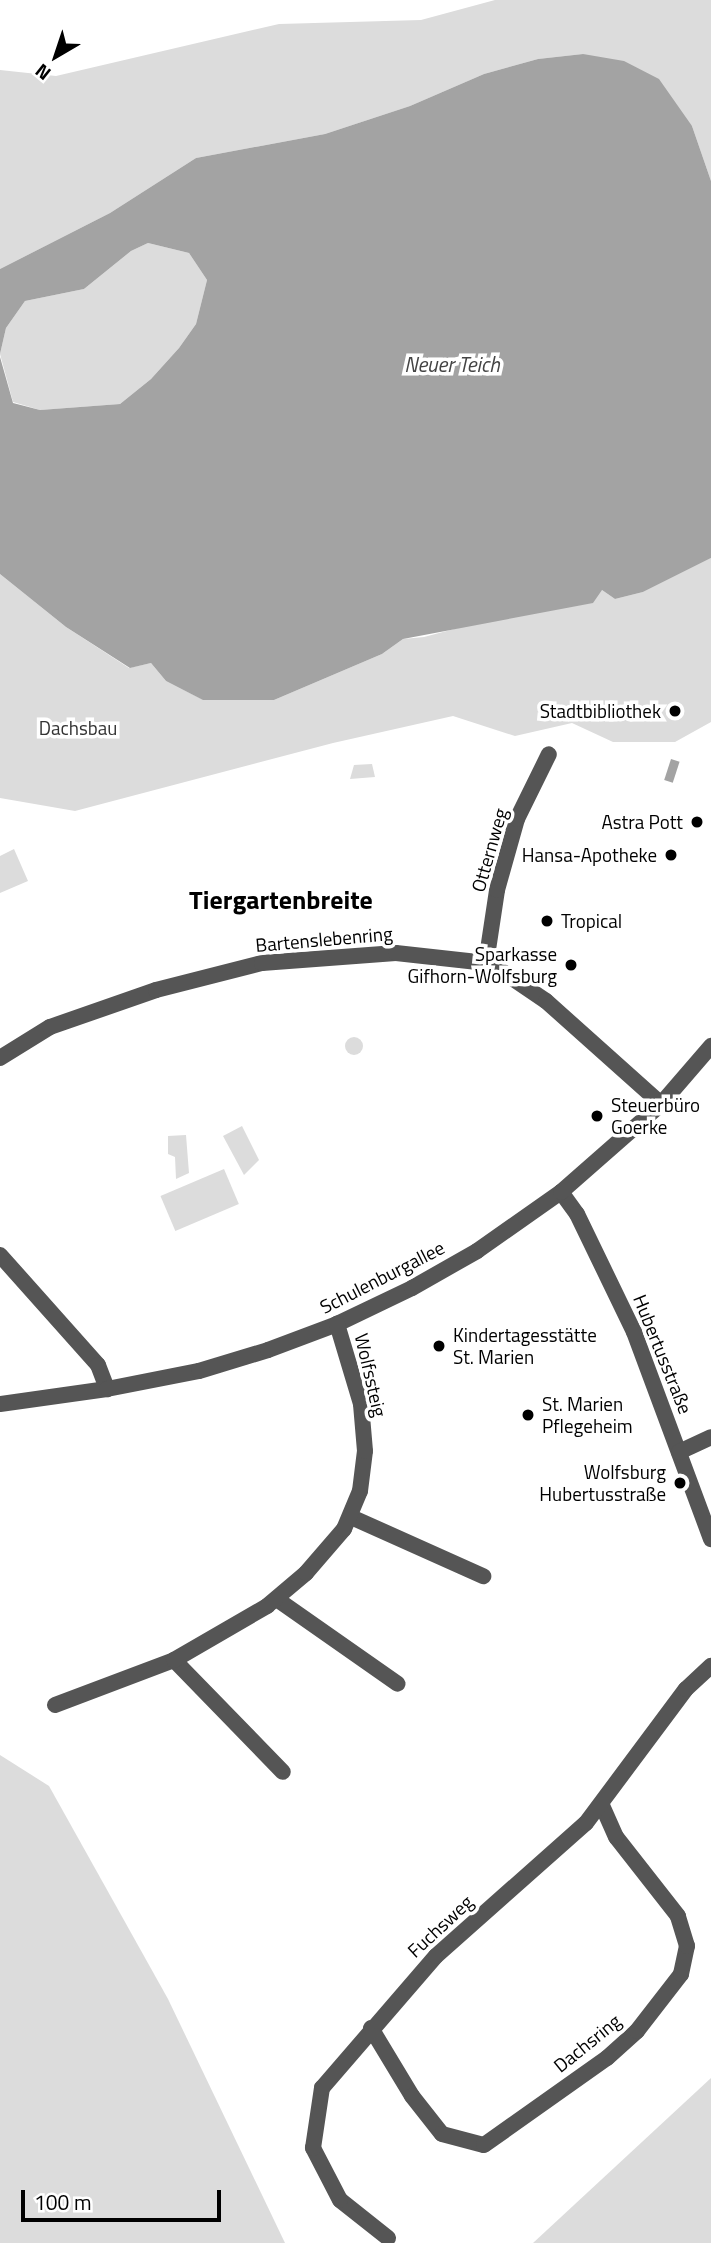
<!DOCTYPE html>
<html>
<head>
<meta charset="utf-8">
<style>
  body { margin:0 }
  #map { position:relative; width:711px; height:2243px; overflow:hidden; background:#fff; font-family:"Titillium Web",sans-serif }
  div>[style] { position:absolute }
  .green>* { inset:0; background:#dcdcdc; transform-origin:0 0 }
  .round { border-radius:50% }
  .water>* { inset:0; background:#a3a3a3; transform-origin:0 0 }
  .minor>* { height:16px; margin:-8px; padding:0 8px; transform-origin:8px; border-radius:8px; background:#555 }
  .dots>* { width:19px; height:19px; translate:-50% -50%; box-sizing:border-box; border:4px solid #fff; border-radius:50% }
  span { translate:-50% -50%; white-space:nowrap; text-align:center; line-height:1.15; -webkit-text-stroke:7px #fff; paint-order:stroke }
  .poi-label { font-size:19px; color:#000 }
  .right { translate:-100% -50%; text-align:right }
  .left { translate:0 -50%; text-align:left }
  .park-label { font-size:19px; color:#333 }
  .street-label { font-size:19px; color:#000 }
  .water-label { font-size:21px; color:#444; font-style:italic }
  .district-label { font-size:26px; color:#000; font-weight:700 }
  .north { position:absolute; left:21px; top:21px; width:70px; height:70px; -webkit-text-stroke:5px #fff; paint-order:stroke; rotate:219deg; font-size:19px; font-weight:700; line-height:28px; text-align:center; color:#000 }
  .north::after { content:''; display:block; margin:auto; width:24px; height:32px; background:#000; clip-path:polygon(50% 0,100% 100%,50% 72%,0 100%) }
  .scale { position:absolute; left:21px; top:2190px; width:200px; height:32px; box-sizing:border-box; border:4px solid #000; border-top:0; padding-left:9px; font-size:21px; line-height:24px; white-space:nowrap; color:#000; -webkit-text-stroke:5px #fff; paint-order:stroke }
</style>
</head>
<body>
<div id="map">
  <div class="green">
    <i style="clip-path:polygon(495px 0,711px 0,711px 181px,692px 126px,583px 54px,538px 59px,484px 74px,410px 106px,325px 134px,196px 158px,110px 213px,0 269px,0 70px,56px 76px,279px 24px,421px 20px)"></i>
    <i style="clip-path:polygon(148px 243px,189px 253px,207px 280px,196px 324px,179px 348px,151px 379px,120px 404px,40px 410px,13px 402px,0 354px,6px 328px,25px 301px,84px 289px,131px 251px)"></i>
    <i style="clip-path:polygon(711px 558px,711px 722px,675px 742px,613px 742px,572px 723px,515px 736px,453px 716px,333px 743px,75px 811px,0 798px,0 574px,66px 627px,129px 668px,151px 663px,166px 681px,204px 700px,274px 700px,382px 654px,403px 639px,424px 637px,602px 590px,615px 599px,643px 592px)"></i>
    <i style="clip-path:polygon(372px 764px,375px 777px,350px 779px,354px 765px)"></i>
    <i style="clip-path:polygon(14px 849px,28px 881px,0 893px,0 856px)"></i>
    <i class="round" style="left:345px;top:1037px;width:18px;height:18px"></i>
    <i style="clip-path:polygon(242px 1126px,259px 1160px,244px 1175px,223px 1136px)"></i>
    <i style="clip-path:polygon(186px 1135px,189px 1173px,176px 1179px,175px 1157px,168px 1154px,168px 1136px)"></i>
    <i style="left:224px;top:1169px;width:38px;height:69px;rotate:67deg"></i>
    <i style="clip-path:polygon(0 1755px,49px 1786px,168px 1999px,285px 2243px,0 2243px)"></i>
    <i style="clip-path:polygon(711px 2078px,711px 2243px,533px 2243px)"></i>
  </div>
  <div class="water">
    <i style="clip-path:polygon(583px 54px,624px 61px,659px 79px,692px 126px,711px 181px,711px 558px,643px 592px,615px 599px,602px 590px,593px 603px,403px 639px,382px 654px,274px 700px,203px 700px,166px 681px,151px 663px,130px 668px,66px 627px,0 574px,0 357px,13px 403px,40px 410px,120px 404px,151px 379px,179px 348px,196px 324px,207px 280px,189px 253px,148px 243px,131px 251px,84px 289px,25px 301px,6px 328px,0 354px,0 269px,110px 213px,196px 158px,325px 134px,410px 106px,484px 74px,538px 59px)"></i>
    <i style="left:671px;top:759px;width:9px;height:22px;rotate:18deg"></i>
  </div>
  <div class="minor">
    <i style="left:486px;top:963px;width:74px;rotate:-81.4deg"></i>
    <i style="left:497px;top:890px;width:74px;rotate:-74.3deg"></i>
    <i style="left:517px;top:819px;width:72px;rotate:-63.8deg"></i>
    <i style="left:0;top:1058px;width:59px;rotate:-31.8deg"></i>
    <i style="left:50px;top:1027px;width:112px;rotate:-19.2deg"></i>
    <i style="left:156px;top:990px;width:109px;rotate:-14.3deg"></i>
    <i style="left:262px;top:963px;width:134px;rotate:-4.3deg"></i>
    <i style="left:396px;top:953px;width:91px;rotate:6.3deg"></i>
    <i style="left:486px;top:963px;width:16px;rotate:27deg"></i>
    <i style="left:500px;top:970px;width:55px;rotate:34deg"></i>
    <i style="left:546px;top:1001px;width:154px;rotate:41.8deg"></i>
    <i style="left:561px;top:1192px;width:27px;rotate:54deg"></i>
    <i style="left:577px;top:1214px;width:131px;rotate:64.2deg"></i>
    <i style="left:634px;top:1332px;width:221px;rotate:69.6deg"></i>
    <i style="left:0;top:1255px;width:147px;rotate:48.3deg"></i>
    <i style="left:98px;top:1365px;width:26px;rotate:69deg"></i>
    <i style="left:0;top:1404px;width:108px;rotate:-8deg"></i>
    <i style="left:107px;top:1389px;width:94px;rotate:-11.1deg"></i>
    <i style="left:199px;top:1371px;width:72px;rotate:-16.9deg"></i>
    <i style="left:268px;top:1350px;width:74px;rotate:-20.6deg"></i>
    <i style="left:337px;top:1324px;width:83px;rotate:-25.6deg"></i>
    <i style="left:412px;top:1288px;width:75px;rotate:-29.6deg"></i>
    <i style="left:477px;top:1251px;width:103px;rotate:-35.1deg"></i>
    <i style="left:561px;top:1192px;width:133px;rotate:-41.3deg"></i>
    <i style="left:661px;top:1104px;width:77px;rotate:-49.2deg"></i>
    <i style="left:679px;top:1452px;width:35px;rotate:-25deg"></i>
    <i style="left:351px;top:1517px;width:145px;rotate:24.1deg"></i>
    <i style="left:278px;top:1600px;width:146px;rotate:35deg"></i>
    <i style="left:174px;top:1660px;width:156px;rotate:45.8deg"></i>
    <i style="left:55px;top:1705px;width:127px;rotate:-20.7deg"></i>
    <i style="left:174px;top:1660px;width:108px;rotate:-30.1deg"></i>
    <i style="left:267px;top:1606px;width:51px;rotate:-40.2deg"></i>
    <i style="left:306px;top:1573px;width:58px;rotate:-49.2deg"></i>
    <i style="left:344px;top:1529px;width:41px;rotate:-67.2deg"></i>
    <i style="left:360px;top:1491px;width:40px;rotate:-82.9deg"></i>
    <i style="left:365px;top:1451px;width:47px;rotate:-94.9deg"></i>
    <i style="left:361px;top:1404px;width:84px;rotate:-106.7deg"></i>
    <i style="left:371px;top:2028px;width:79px;rotate:58.9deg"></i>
    <i style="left:412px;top:2096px;width:48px;rotate:51.7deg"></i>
    <i style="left:442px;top:2134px;width:43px;rotate:14.7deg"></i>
    <i style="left:484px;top:2145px;width:151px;rotate:-35.3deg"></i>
    <i style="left:607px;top:2058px;width:40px;rotate:-42deg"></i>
    <i style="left:637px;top:2031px;width:72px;rotate:-52.3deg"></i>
    <i style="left:681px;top:1974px;width:29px;rotate:-78deg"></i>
    <i style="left:687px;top:1946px;width:31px;rotate:-107deg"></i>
    <i style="left:678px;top:1916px;width:100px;rotate:-128.1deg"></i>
    <i style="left:616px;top:1837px;width:36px;rotate:-114deg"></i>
    <i style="left:388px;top:2238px;width:61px;rotate:-141.6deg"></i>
    <i style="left:340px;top:2200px;width:59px;rotate:-117.4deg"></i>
    <i style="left:313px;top:2148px;width:61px;rotate:-81.5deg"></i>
    <i style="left:322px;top:2088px;width:174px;rotate:-49.2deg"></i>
    <i style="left:436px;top:1956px;width:200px;rotate:-41.6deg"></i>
    <i style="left:586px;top:1823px;width:167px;rotate:-53.3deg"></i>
    <i style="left:686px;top:1689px;width:34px;rotate:-43deg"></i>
  </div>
  <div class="dots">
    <i style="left:675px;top:711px;background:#000"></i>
    <i style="left:697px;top:822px;background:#000"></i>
    <i style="left:671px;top:855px;background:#000"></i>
    <i style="left:547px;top:921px;background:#000"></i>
    <i style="left:571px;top:965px;background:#000"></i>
    <i style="left:597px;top:1116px;background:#000"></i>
    <i style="left:439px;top:1346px;background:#000"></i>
    <i style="left:528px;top:1415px;background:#000"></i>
    <i style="left:680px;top:1483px;background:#000"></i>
  </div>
  <div class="poi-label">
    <span class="right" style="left:661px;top:711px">Stadtbibliothek</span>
    <span class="right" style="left:683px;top:822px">Astra Pott</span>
    <span class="right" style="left:657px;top:855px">Hansa-Apotheke</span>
    <span class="left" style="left:561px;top:921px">Tropical</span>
    <span class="right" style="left:557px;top:965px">Sparkasse<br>Gifhorn-Wolfsburg</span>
    <span class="left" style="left:611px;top:1116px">Steuerbüro<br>Goerke</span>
    <span class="left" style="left:453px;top:1346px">Kindertagesstätte<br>St. Marien</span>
    <span class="left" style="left:542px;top:1415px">St. Marien<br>Pflegeheim</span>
    <span class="right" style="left:666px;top:1483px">Wolfsburg<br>Hubertusstraße</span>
  </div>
  <div class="park-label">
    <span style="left:78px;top:728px">Dachsbau</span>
  </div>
  <div class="street-label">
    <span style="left:489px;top:850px;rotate:-74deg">Otternweg</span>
    <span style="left:324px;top:939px;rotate:-5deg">Bartenslebenring</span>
    <span style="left:382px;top:1277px;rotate:-27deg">Schulenburgallee</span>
    <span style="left:663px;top:1354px;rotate:68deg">Hubertusstraße</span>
    <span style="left:371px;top:1375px;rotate:77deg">Wolfssteig</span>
    <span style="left:440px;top:1926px;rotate:-43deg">Fuchsweg</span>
    <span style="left:587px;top:2043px;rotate:-39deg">Dachsring</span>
  </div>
  <div class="water-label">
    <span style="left:452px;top:364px">Neuer Teich</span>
  </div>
  <div class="district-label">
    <span style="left:281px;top:900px">Tiergartenbreite</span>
  </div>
  <div class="north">N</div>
  <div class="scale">100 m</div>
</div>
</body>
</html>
